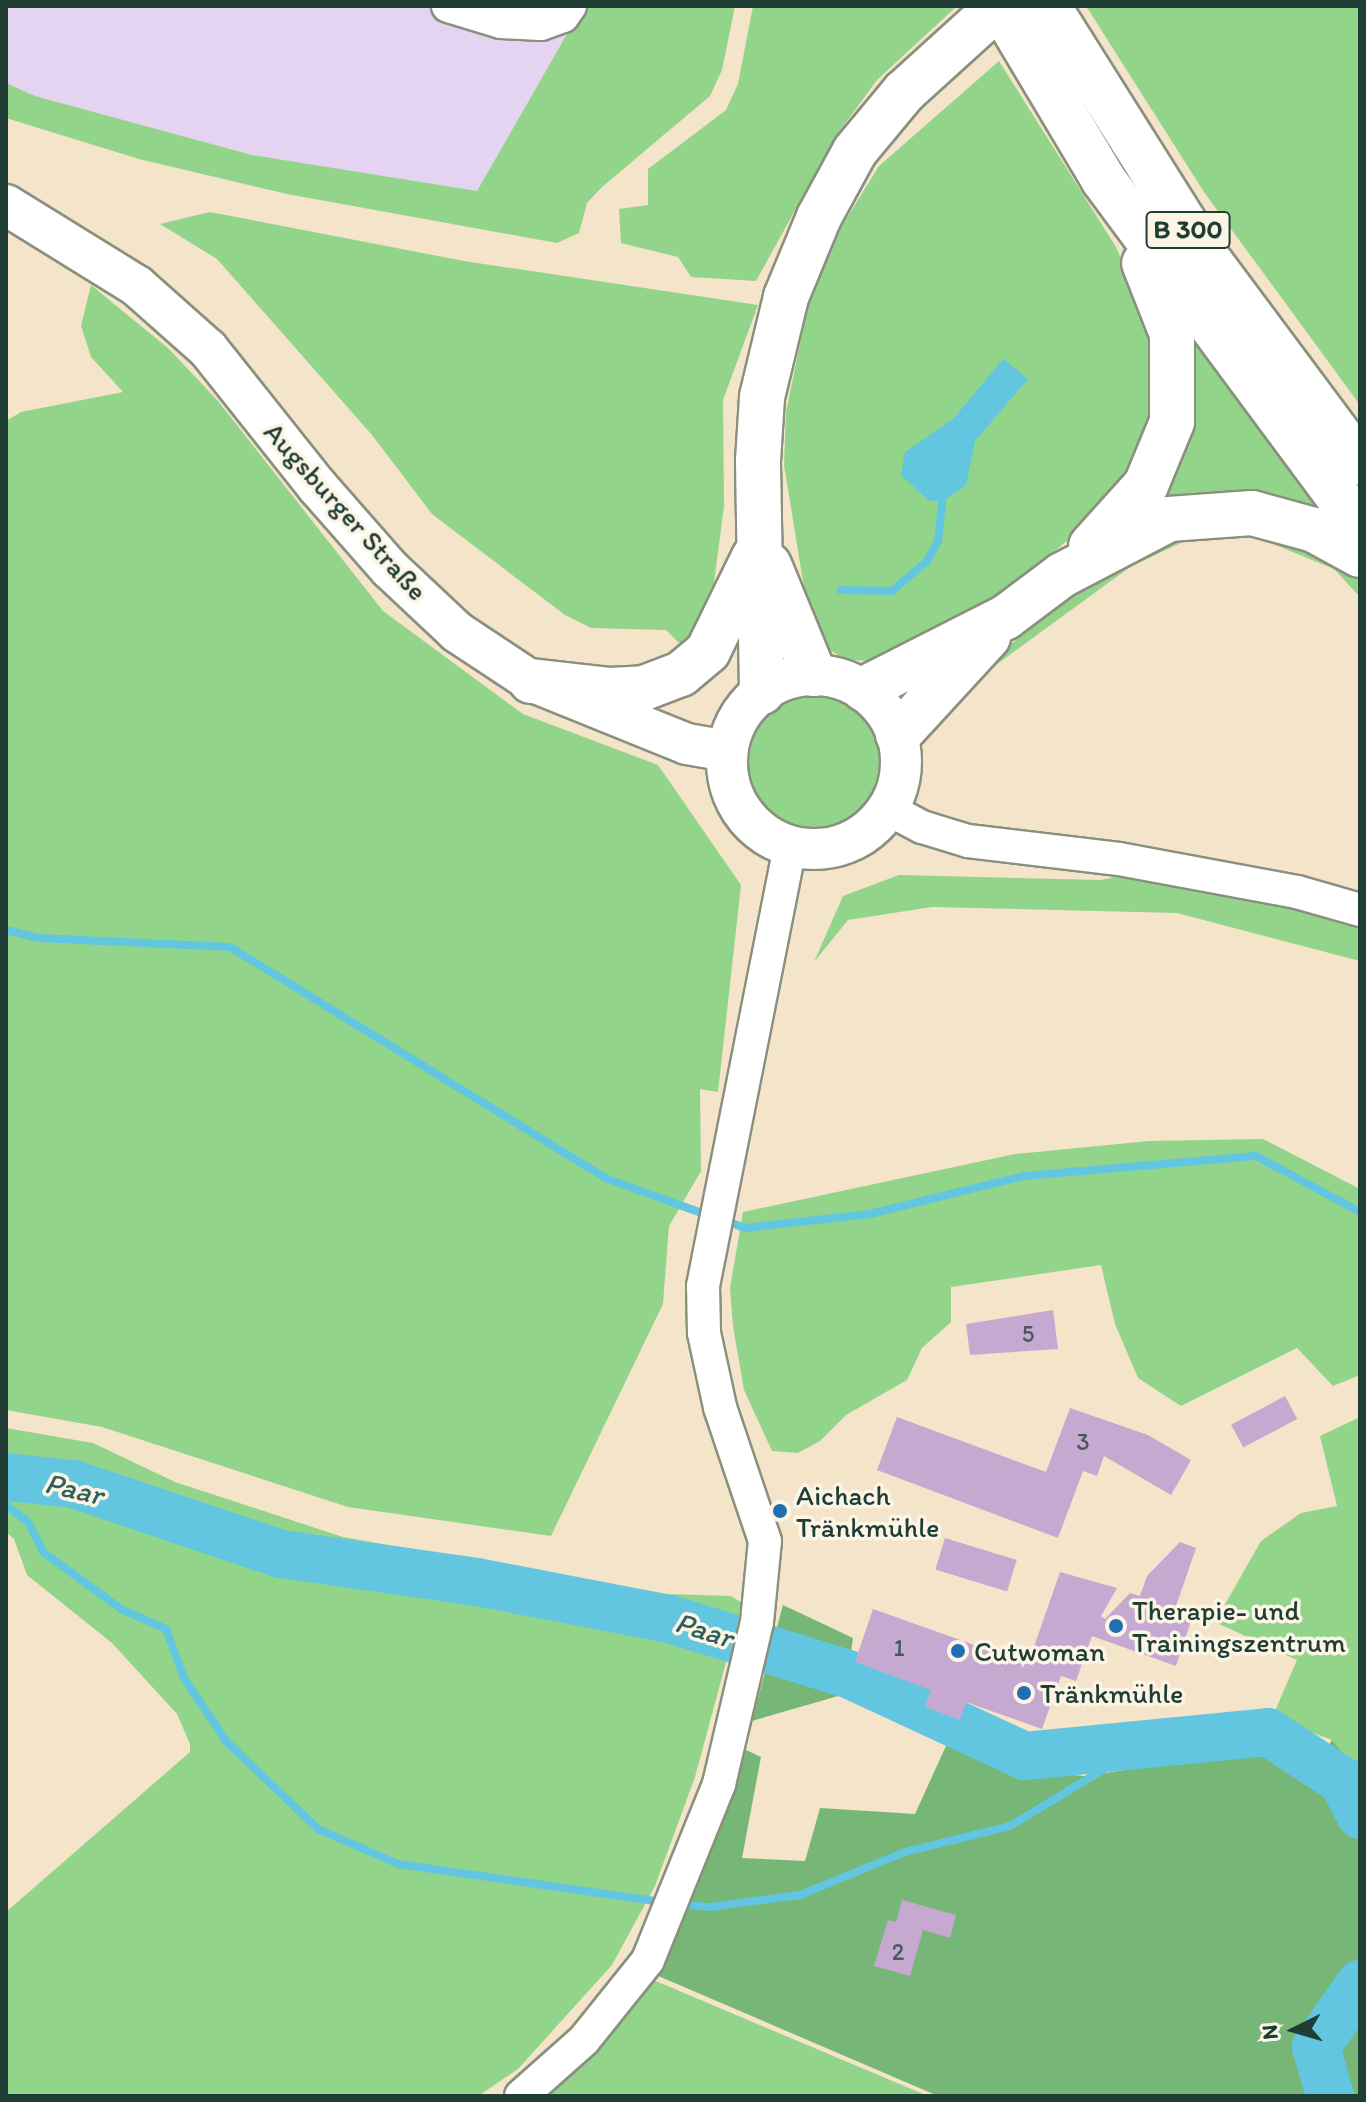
<!DOCTYPE html>
<html>
<head>
<meta charset="utf-8">
<style>
  body { margin:0 }
  #map { position:relative; width:1366px; height:2102px; overflow:hidden; background:#f4e4c9; font-family:Itim,sans-serif }
  div>[style] { position:absolute }
  .built>* { inset:0; background:#e4d3f1 }
  .green>* { inset:0; background:#93d48b }
  .round { border-radius:50% }
  .forest>* { inset:0; background:#76b677 }
  .water>* { inset:0; background:#62c6e0 }
  .stream>* { height:8px; margin:-4px; padding:0 4px; transform-origin:4px; border-radius:4px; background:#62c6e0 }
  .river>* { height:48px; margin:-24px; padding:0 24px; transform-origin:24px; border-radius:24px; background:#62c6e0 }
  .building>* { inset:0; background:#c6a9d0; transform-origin:0 0 }
  .roads { filter:drop-shadow(2px 0 #8a907e) drop-shadow(-2px 0 #8a907e) drop-shadow(0 2px #8a907e) drop-shadow(0 -2px #8a907e) }
  .minor>* { height:32px; margin:-16px; padding:0 16px; transform-origin:16px; border-radius:16px; background:#fff }
  .major>* { height:40px; margin:-20px; padding:0 20px; transform-origin:20px; border-radius:20px; background:#fff }
  .major>.ring { margin:-20px; padding:0; box-sizing:content-box; background:none; border:40px solid #fff; border-radius:50% }
  .highway>* { height:44px; margin:-22px; padding:0 22px; transform-origin:22px; border-radius:22px; background:#fff }
  .dots>* { width:22px; height:22px; translate:-50% -50%; box-sizing:border-box; border:4px solid #fcf5e5; border-radius:50% }
  span { translate:-50% -50%; white-space:nowrap; text-align:center; line-height:1.15; -webkit-text-stroke:7px #fcf5e5; paint-order:stroke }
  .number-label { font-size:24px; color:#49585b }
  .number-label span { -webkit-text-stroke-width:0 }
  .shield-label span { padding:2px 6px; background:#fcf5e5; border:2px solid; border-radius:6px; -webkit-text-stroke-width:0 }
  .shield-label { font-size:26px; color:#1f3d34; font-weight:700 }
  .street-label { font-size:28px; color:#1f3d34 }
  .poi-label { font-size:28px; color:#1f3d34 }
  .left { translate:0 -50%; text-align:left }
  .water-label { font-size:30px; color:#305f5f; font-style:italic }
  .frame { position:absolute; inset:0; border:8px solid #1f3d34; pointer-events:none }
  .north { position:absolute; left:1254px; top:1990px; width:80px; height:80px; -webkit-text-stroke:6px #fcf5e5; paint-order:stroke; rotate:265deg; font-size:22px; font-weight:700; line-height:32px; text-align:center; color:#1f3d34 }
  .north::after { content:''; display:block; margin:auto; width:28px; height:36px; background:#1f3d34; clip-path:polygon(50% 0,100% 100%,50% 72%,0 100%) }
</style>
</head>
<body>
<div id="map">
  <div class="built">
    <i style="clip-path:polygon(6px 6px,583px 6px,477px 191px,252px 155px,35px 96px,6px 83px)"></i>
  </div>
  <div class="green">
    <i style="clip-path:polygon(583px 6px,735px 6px,722px 70px,710px 96px,602px 187px,587px 203px,579px 233px,557px 243px,287px 194px,139px 159px,6px 118px,6px 83px,35px 96px,252px 155px,477px 191px)"></i>
    <i style="clip-path:polygon(753px 6px,957px 6px,877px 80px,836px 136px,756px 281px,691px 277px,678px 257px,621px 243px,619px 209px,648px 205px,648px 169px,726px 110px,738px 84px)"></i>
    <i style="clip-path:polygon(1086px 6px,1360px 6px,1360px 405px,1204px 192px)"></i>
    <i style="clip-path:polygon(999px 61px,1116px 247px,1149px 324px,1158px 363px,1148px 448px,1099px 515px,1011px 586px,920px 644px,879px 662px,844px 659px,824px 646px,810px 624px,784px 465px,786px 412px,807px 310px,838px 232px,879px 166px)"></i>
    <i style="clip-path:polygon(210px 212px,464px 261px,758px 305px,723px 400px,724px 506px,711px 606px,684px 648px,666px 630px,591px 628px,565px 615px,432px 514px,372px 435px,217px 259px,160px 224px)"></i>
    <i style="clip-path:polygon(91px 285px,169px 349px,218px 401px,383px 611px,523px 714px,658px 765px,741px 885px,718px 1092px,700px 1089px,701px 1171px,669px 1226px,663px 1304px,551px 1536px,348px 1507px,102px 1427px,6px 1410px,6px 421px,21px 412px,123px 392px,91px 357px,81px 326px)"></i>
    <i style="clip-path:polygon(1180px 313px,1345px 530px,1164px 509px,1156px 496px)"></i>
    <i style="clip-path:polygon(1273px 524px,1360px 571px,1360px 597px,1334px 569px,1244px 532px,1189px 539px,1130px 567px,933px 711px,1066px 597px,1166px 532px)"></i>
    <i class="round" style="left:727px;top:675px;width:174px;height:174px"></i>
    <i style="clip-path:polygon(1134px 873px,1360px 921px,1360px 961px,1177px 913px,932px 907px,848px 920px,814px 962px,843px 896px,899px 875px,1101px 880px)"></i>
    <i style="clip-path:polygon(1263px 1139px,1360px 1189px,1360px 1375px,1333px 1386px,1297px 1348px,1181px 1406px,1138px 1378px,1115px 1324px,1101px 1265px,951px 1287px,951px 1322px,922px 1348px,907px 1380px,846px 1415px,820px 1441px,798px 1453px,772px 1451px,744px 1390px,733px 1326px,730px 1288px,743px 1212px,1015px 1154px,1149px 1141px)"></i>
    <i style="clip-path:polygon(1360px 1417px,1360px 1774px,1332px 1740px,1272px 1718px,1297px 1660px,1215px 1622px,1261px 1541px,1301px 1513px,1337px 1506px,1320px 1436px)"></i>
    <i style="clip-path:polygon(6px 1428px,93px 1443px,175px 1482px,343px 1537px,667px 1594px,731px 1596px,742px 1603px,695px 1777px,655px 1886px,612px 1965px,518px 2069px,478px 2096px,6px 2096px,6px 1912px,190px 1752px,190px 1744px,177px 1714px,112px 1643px,27px 1575px,14px 1539px,6px 1532px)"></i>
    <i style="clip-path:polygon(651px 1979px,928px 2096px,537px 2096px)"></i>
  </div>
  <div class="forest">
    <i style="clip-path:polygon(783px 1605px,853px 1638px,845px 1694px,752px 1721px)"></i>
    <i style="clip-path:polygon(951px 1735px,1010px 1769px,1084px 1776px,1258px 1751px,1319px 1761px,1332px 1740px,1360px 1774px,1360px 2096px,938px 2096px,656px 1975px,744px 1749px,761px 1757px,742px 1858px,805px 1861px,820px 1808px,915px 1814px)"></i>
  </div>
  <div class="water">
    <i style="clip-path:polygon(1003px 359px,1028px 379px,975px 441px,966px 485px,942px 502px,928px 500px,901px 475px,905px 452px,954px 418px)"></i>
  </div>
  <div class="stream">
    <i style="left:841px;top:590px;width:51px;rotate:1.1deg"></i>
    <i style="left:892px;top:591px;width:46px;rotate:-40.6deg"></i>
    <i style="left:927px;top:561px;width:23px;rotate:-61deg"></i>
    <i style="left:938px;top:541px;width:39px;rotate:-84deg"></i>
    <i style="left:6px;top:930px;width:33px;rotate:14deg"></i>
    <i style="left:38px;top:938px;width:192px;rotate:2.7deg"></i>
    <i style="left:230px;top:947px;width:440px;rotate:31.6deg"></i>
    <i style="left:605px;top:1178px;width:112px;rotate:19.9deg"></i>
    <i style="left:723px;top:1220px;width:23px;rotate:20deg"></i>
    <i style="left:745px;top:1228px;width:126px;rotate:-6.4deg"></i>
    <i style="left:870px;top:1214px;width:158px;rotate:-13.9deg"></i>
    <i style="left:1023px;top:1176px;width:234px;rotate:-4.9deg"></i>
    <i style="left:1256px;top:1156px;width:118px;rotate:28.3deg"></i>
    <i style="left:6px;top:1505px;width:28px;rotate:38deg"></i>
    <i style="left:28px;top:1522px;width:34px;rotate:63deg"></i>
    <i style="left:43px;top:1552px;width:97px;rotate:36.2deg"></i>
    <i style="left:121px;top:1609px;width:49px;rotate:24deg"></i>
    <i style="left:166px;top:1629px;width:52px;rotate:69.8deg"></i>
    <i style="left:184px;top:1678px;width:76px;rotate:56.3deg"></i>
    <i style="left:226px;top:1741px;width:127px;rotate:43.7deg"></i>
    <i style="left:318px;top:1829px;width:87px;rotate:23.6deg"></i>
    <i style="left:398px;top:1864px;width:268px;rotate:8.2deg"></i>
    <i style="left:680px;top:1904px;width:30px;rotate:6deg"></i>
    <i style="left:710px;top:1907px;width:91px;rotate:-7.6deg"></i>
    <i style="left:800px;top:1895px;width:113px;rotate:-22.3deg"></i>
    <i style="left:905px;top:1852px;width:108px;rotate:-13.9deg"></i>
    <i style="left:1010px;top:1826px;width:157px;rotate:-31.2deg"></i>
  </div>
  <div class="river">
    <i style="left:6px;top:1477px;width:67px;rotate:6deg"></i>
    <i style="left:73px;top:1484px;width:219px;rotate:18.6deg"></i>
    <i style="left:281px;top:1554px;width:198px;rotate:8.1deg"></i>
    <i style="left:477px;top:1582px;width:197px;rotate:10.9deg"></i>
    <i style="left:670px;top:1619px;width:186px;rotate:17.2deg"></i>
    <i style="left:848px;top:1674px;width:195px;rotate:24.9deg"></i>
    <i style="left:1025px;top:1756px;width:244px;rotate:-5.6deg"></i>
    <i style="left:1268px;top:1732px;width:90px;rotate:33.2deg"></i>
    <i style="left:1343px;top:1781px;width:38px;rotate:63deg"></i>
    <i style="left:1330px;top:2096px;width:51px;rotate:-105.9deg"></i>
    <i style="left:1316px;top:2047px;width:77px;rotate:-55.1deg"></i>
  </div>
  <div class="building">
    <i style="clip-path:polygon(1053px 1310px,1058px 1349px,970px 1355px,966px 1324px)"></i>
    <i style="left:1285px;top:1396px;width:26px;height:61px;rotate:62deg"></i>
    <i style="clip-path:polygon(1070px 1408px,1148px 1435px,1191px 1460px,1171px 1495px,1104px 1456px,1097px 1476px,1083px 1471px,1058px 1538px,877px 1470px,897px 1417px,1046px 1472px)"></i>
    <i style="left:945px;top:1538px;width:75px;height:33px;rotate:17deg"></i>
    <i style="clip-path:polygon(1180px 1542px,1196px 1548px,1175px 1609px,1193px 1615px,1176px 1666px,1092px 1636px,1076px 1681px,1061px 1676px,1042px 1729px,966px 1702px,960px 1720px,925px 1707px,931px 1690px,855px 1662px,873px 1609px,1028px 1664px,1060px 1572px,1117px 1588px,1101px 1616px,1105px 1619px,1130px 1593px,1140px 1596px,1147px 1576px)"></i>
    <i style="clip-path:polygon(902px 1900px,956px 1915px,950px 1938px,923px 1930px,910px 1976px,874px 1966px,888px 1920px,896px 1922px)"></i>
  </div>
  <div class="roads">
    <div class="minor">
      <i style="left:448px;top:6px;width:55px;rotate:16.8deg"></i>
      <i style="left:501px;top:22px;width:40px;rotate:2.9deg"></i>
      <i style="left:541px;top:24px;width:23px;rotate:-20deg"></i>
      <i style="left:563px;top:16px;width:12px;rotate:-55deg"></i>
      <i style="left:888px;top:809px;width:38px;rotate:28deg"></i>
      <i style="left:922px;top:827px;width:48px;rotate:16.9deg"></i>
      <i style="left:968px;top:841px;width:152px;rotate:6.8deg"></i>
      <i style="left:1119px;top:859px;width:181px;rotate:10.5deg"></i>
      <i style="left:1297px;top:892px;width:66px;rotate:15.9deg"></i>
      <i style="left:521px;top:2096px;width:84px;rotate:-41.6deg"></i>
      <i style="left:584px;top:2040px;width:102px;rotate:-51.3deg"></i>
      <i style="left:648px;top:1960px;width:190px;rotate:-68deg"></i>
      <i style="left:719px;top:1784px;width:166px;rotate:-76.8deg"></i>
      <i style="left:757px;top:1622px;width:81px;rotate:-84.4deg"></i>
      <i style="left:765px;top:1541px;width:141px;rotate:-108.6deg"></i>
      <i style="left:720px;top:1407px;width:76px;rotate:-102.2deg"></i>
      <i style="left:704px;top:1333px;width:47px;rotate:-91.2deg"></i>
      <i style="left:703px;top:1286px;width:448px;rotate:-78.8deg"></i>
    </div>
    <div class="major">
      <i style="left:6px;top:205px;width:154px;rotate:31.7deg"></i>
      <i style="left:137px;top:286px;width:95px;rotate:41.6deg"></i>
      <i style="left:208px;top:349px;width:175px;rotate:51.5deg"></i>
      <i style="left:317px;top:486px;width:111px;rotate:48.7deg"></i>
      <i style="left:390px;top:569px;width:92px;rotate:43.2deg"></i>
      <i style="left:457px;top:632px;width:89px;rotate:33.5deg"></i>
      <i style="left:531px;top:681px;width:168px;rotate:22deg"></i>
      <i style="left:687px;top:744px;width:41px;rotate:9.9deg"></i>
      <i class="ring" style="left:727px;top:675px;width:134px;height:134px"></i>
    </div>
    <div class="highway">
      <i style="left:1000px;top:6px;width:201px;rotate:59.2deg"></i>
      <i style="left:1103px;top:179px;width:432px;rotate:53.5deg"></i>
      <i style="left:1048px;top:6px;width:294px;rotate:57.8deg"></i>
      <i style="left:1205px;top:255px;width:259px;rotate:53.3deg"></i>
      <i style="left:1091px;top:546px;width:82px;rotate:-48deg"></i>
      <i style="left:1146px;top:485px;width:68px;rotate:-67.6deg"></i>
      <i style="left:1172px;top:422px;width:88px;rotate:-90deg"></i>
      <i style="left:1172px;top:334px;width:76px;rotate:-111.5deg"></i>
      <i style="left:769px;top:565px;width:118px;rotate:67.6deg"></i>
      <i style="left:531px;top:681px;width:80px;rotate:6.5deg"></i>
      <i style="left:610px;top:690px;width:34px;rotate:-3deg"></i>
      <i style="left:644px;top:688px;width:40px;rotate:-21deg"></i>
      <i style="left:681px;top:674px;width:35px;rotate:-40deg"></i>
      <i style="left:708px;top:651px;width:105px;rotate:-63.9deg"></i>
      <i style="left:864px;top:689px;width:159px;rotate:-26.9deg"></i>
      <i style="left:1006px;top:617px;width:70px;rotate:-36.9deg"></i>
      <i style="left:1062px;top:575px;width:121px;rotate:-27.6deg"></i>
      <i style="left:1169px;top:519px;width:83px;rotate:-4.1deg"></i>
      <i style="left:1252px;top:513px;width:64px;rotate:15.3deg"></i>
      <i style="left:1314px;top:530px;width:52px;rotate:28.5deg"></i>
      <i style="left:762px;top:692px;width:231px;rotate:-91deg"></i>
      <i style="left:758px;top:461px;width:64px;rotate:-86.4deg"></i>
      <i style="left:762px;top:397px;width:103px;rotate:-76.5deg"></i>
      <i style="left:786px;top:297px;width:87px;rotate:-67.6deg"></i>
      <i style="left:819px;top:217px;width:75px;rotate:-61.4deg"></i>
      <i style="left:855px;top:151px;width:77px;rotate:-50.3deg"></i>
      <i style="left:904px;top:92px;width:128px;rotate:-42.2deg"></i>
      <i style="left:898px;top:735px;width:133px;rotate:-47.4deg"></i>
    </div>
  </div>
  <div class="dots">
    <i style="left:780px;top:1511px;background:#1f6fb2"></i>
    <i style="left:1116px;top:1626px;background:#1f6fb2"></i>
    <i style="left:958px;top:1651px;background:#1f6fb2"></i>
    <i style="left:1024px;top:1693px;background:#1f6fb2"></i>
  </div>
  <div class="number-label">
    <span style="left:1028px;top:1334px">5</span>
    <span style="left:1083px;top:1442px">3</span>
    <span style="left:899px;top:1648px">1</span>
    <span style="left:898px;top:1952px">2</span>
  </div>
  <div class="shield-label">
    <span style="left:1188px;top:230px">B 300</span>
  </div>
  <div class="street-label">
    <span style="left:346px;top:511px;rotate:48deg">Augsburger Straße</span>
  </div>
  <div class="poi-label">
    <span class="left" style="left:796px;top:1511px">Aichach<br>Tränkmühle</span>
    <span class="left" style="left:1132px;top:1626px">Therapie- und<br>Trainingszentrum</span>
    <span class="left" style="left:974px;top:1651px">Cutwoman</span>
    <span class="left" style="left:1040px;top:1693px">Tränkmühle</span>
  </div>
  <div class="water-label">
    <span style="left:74px;top:1489px;rotate:13deg">Paar</span>
    <span style="left:704px;top:1630px;rotate:17deg">Paar</span>
  </div>
  <div class="frame"></div>
  <div class="north">N</div>
</div>
</body>
</html>
